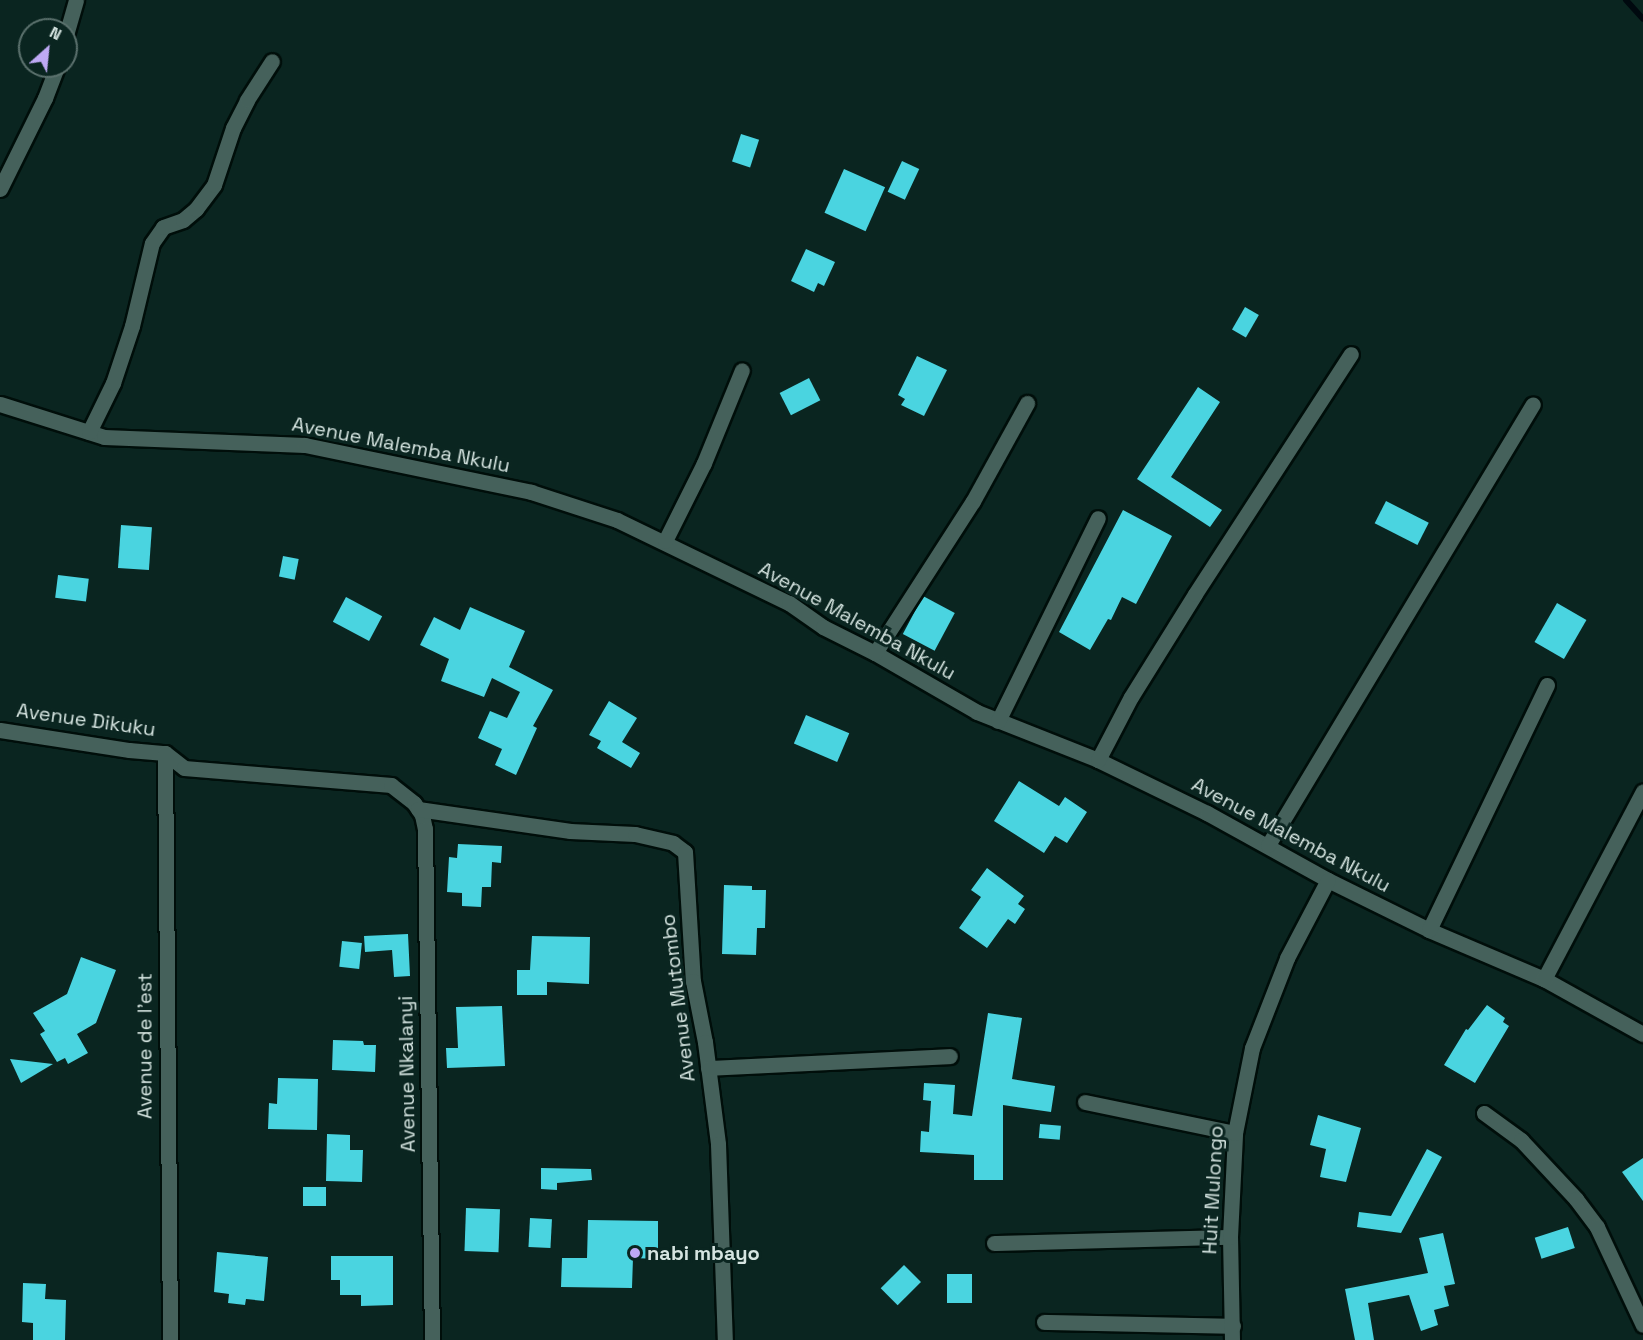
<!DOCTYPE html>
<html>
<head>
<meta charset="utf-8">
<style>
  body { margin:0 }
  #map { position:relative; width:1643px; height:1340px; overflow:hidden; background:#0a2520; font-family:"Space Grotesk",sans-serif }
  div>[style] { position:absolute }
  .stream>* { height:6px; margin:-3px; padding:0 3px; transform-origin:3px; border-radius:3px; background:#00090f }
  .building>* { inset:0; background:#4ad4e0; transform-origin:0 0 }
  .roads { filter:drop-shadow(2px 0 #000e0a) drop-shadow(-2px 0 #000e0a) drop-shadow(0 2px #000e0a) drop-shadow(0 -2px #000e0a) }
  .street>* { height:15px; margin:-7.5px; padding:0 7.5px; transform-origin:7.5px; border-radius:7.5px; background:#45615b }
  .dots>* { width:16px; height:16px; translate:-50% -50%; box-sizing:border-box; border:3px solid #0a2520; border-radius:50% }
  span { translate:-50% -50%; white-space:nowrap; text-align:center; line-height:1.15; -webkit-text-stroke:6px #0a2520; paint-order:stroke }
  .street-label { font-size:20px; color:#d5e4e0 }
  .poi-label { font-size:20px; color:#d5e4e0; font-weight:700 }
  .left { translate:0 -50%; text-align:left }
  .north { position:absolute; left:18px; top:18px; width:60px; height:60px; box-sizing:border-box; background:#0a2520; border:2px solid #5b716d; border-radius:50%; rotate:27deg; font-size:16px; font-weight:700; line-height:24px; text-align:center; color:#d5e4e0 }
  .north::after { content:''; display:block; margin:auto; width:21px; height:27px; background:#bea9f4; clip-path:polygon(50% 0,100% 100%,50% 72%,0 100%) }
</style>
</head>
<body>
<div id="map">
  <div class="stream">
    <i style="left:1626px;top:0;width:25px;rotate:48deg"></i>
  </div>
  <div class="building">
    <i style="left:741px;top:134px;width:19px;height:29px;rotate:18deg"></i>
    <i style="left:902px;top:161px;width:19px;height:34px;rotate:25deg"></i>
    <i style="left:844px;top:169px;width:45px;height:48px;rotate:24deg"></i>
    <i style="clip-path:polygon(806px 249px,835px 262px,824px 286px,818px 283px,814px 292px,791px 281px)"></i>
    <i style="left:1245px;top:307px;width:16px;height:26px;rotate:30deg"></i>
    <i style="clip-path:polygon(917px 356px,947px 370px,924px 416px,901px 405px,905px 399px,898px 395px)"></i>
    <i style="left:809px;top:378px;width:25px;height:33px;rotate:63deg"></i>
    <i style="clip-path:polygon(1198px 387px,1220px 402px,1171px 477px,1222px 510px,1210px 527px,1137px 479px)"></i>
    <i style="left:1386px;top:501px;width:48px;height:25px;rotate:27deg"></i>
    <i style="clip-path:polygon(1123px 510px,1172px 536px,1136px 604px,1122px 597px,1111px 620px,1108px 619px,1090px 650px,1059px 632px)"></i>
    <i style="left:121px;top:525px;width:31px;height:43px;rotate:4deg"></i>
    <i style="left:283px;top:556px;width:16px;height:21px;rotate:11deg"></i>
    <i style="left:58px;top:575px;width:31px;height:23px;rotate:7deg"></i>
    <i style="left:923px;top:596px;width:36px;height:43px;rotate:28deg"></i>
    <i style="left:346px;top:597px;width:41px;height:28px;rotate:28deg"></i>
    <i style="left:1557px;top:603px;width:34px;height:45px;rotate:30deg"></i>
    <i style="clip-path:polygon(470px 607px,525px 631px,509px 667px,553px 690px,533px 726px,537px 728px,516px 775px,495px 765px,502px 749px,478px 738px,490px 711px,507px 718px,520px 692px,492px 678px,484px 697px,441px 681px,449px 659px,420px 645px,434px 617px,460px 630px)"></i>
    <i style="clip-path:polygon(609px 701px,637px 718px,622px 742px,640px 753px,631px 768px,597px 748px,601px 741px,589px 735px)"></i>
    <i style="left:806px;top:715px;width:47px;height:31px;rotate:23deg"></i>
    <i style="clip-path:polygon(1019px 781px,1059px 806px,1065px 797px,1087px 812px,1067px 843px,1055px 836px,1044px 853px,994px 821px)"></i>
    <i style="clip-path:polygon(458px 844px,502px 846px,501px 863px,492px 862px,491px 887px,482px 887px,481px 907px,462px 906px,462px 893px,447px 892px,449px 857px,457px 858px)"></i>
    <i style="clip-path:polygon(987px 868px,1024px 896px,1018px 904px,1025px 909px,1015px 924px,1008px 919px,987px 948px,959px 928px,981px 897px,971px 890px)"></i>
    <i style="clip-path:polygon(724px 885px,752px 886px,752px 890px,766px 890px,765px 928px,757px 928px,756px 955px,722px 954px)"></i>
    <i style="clip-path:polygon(408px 934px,410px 976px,394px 977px,392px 950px,365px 952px,364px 936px)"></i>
    <i style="clip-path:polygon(532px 936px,590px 937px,589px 984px,547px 982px,547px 995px,517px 995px,517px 970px,530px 970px)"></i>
    <i style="left:342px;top:941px;width:20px;height:26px;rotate:6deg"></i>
    <i style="clip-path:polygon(81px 957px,116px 970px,96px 1023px,77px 1034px,88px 1053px,68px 1064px,65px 1058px,57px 1062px,40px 1034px,45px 1031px,33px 1013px,67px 994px)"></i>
    <i style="clip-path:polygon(1487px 1005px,1505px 1018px,1503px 1022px,1509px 1026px,1475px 1083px,1444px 1065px,1466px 1029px,1468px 1030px)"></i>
    <i style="clip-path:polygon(502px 1006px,505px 1066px,447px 1068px,446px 1048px,458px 1048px,456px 1007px)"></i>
    <i style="clip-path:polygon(988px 1013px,1022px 1018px,1012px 1079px,1055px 1086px,1051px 1112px,1003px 1105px,1003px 1180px,974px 1180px,974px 1155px,920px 1152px,921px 1131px,929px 1132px,931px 1101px,923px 1100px,924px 1083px,955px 1085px,953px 1114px,972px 1116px)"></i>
    <i style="clip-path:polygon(333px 1040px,363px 1041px,364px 1045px,376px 1045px,375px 1072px,332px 1070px)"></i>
    <i style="clip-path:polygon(10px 1059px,53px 1064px,21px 1083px)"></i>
    <i style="clip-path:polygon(278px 1078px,318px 1079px,317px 1130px,268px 1129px,269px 1103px,277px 1104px)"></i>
    <i style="clip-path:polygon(1318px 1115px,1361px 1128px,1346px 1182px,1320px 1177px,1326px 1149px,1310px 1145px)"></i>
    <i style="left:1040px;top:1124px;width:21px;height:14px;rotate:5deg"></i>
    <i style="clip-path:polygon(327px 1134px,350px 1135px,350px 1150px,363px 1150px,362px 1182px,326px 1181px)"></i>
    <i style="clip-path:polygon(1427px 1149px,1442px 1157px,1401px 1233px,1357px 1227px,1359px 1212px,1391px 1216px)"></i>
    <i style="clip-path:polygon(1643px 1158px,1643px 1201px,1622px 1172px)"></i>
    <i style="clip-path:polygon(541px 1168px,591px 1169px,592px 1180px,557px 1183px,557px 1190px,541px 1189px)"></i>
    <i style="left:303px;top:1187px;width:23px;height:19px"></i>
    <i style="left:466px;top:1208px;width:34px;height:43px;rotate:2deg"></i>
    <i style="left:530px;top:1218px;width:22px;height:29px;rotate:3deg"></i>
    <i style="clip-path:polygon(588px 1220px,658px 1221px,658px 1259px,633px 1258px,632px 1288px,561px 1287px,562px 1258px,587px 1258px)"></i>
    <i style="left:1568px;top:1227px;width:22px;height:35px;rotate:72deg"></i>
    <i style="clip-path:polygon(1443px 1233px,1455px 1284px,1444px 1286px,1449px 1306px,1434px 1310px,1438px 1325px,1421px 1331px,1409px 1295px,1368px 1303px,1374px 1340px,1355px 1340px,1345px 1289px,1428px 1273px,1419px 1238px)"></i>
    <i style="clip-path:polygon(217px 1252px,268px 1257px,264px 1301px,246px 1299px,245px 1305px,228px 1303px,229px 1294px,214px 1292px)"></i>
    <i style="clip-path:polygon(331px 1256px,393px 1256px,393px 1305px,361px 1306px,361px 1295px,340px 1295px,340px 1280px,331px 1280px)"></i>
    <i style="left:904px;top:1265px;width:24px;height:33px;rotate:45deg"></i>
    <i style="left:947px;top:1274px;width:25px;height:29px"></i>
    <i style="clip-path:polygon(23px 1283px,46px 1284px,45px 1299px,66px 1300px,65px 1340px,33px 1340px,33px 1323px,22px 1322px)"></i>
  </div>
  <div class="roads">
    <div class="street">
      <i style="left:66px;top:35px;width:36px;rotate:-74deg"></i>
      <i style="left:0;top:189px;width:102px;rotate:-63.7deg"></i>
      <i style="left:45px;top:98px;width:34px;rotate:-69deg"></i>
      <i style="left:0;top:404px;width:109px;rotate:17.6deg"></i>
      <i style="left:104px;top:437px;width:201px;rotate:2.3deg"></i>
      <i style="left:305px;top:445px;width:231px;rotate:11.7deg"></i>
      <i style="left:531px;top:492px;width:90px;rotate:18deg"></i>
      <i style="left:617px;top:520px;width:191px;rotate:25.8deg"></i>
      <i style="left:789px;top:603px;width:42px;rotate:35.2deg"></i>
      <i style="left:823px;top:627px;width:58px;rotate:26.6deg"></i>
      <i style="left:875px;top:653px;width:118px;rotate:30deg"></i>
      <i style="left:977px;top:712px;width:130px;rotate:21.6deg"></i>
      <i style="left:1098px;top:760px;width:121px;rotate:25.9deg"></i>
      <i style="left:1207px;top:813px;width:138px;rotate:29deg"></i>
      <i style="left:1328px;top:880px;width:113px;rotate:26.3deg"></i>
      <i style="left:1429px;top:930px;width:125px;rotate:23.1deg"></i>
      <i style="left:1544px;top:979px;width:113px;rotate:29.1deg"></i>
      <i style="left:89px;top:432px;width:55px;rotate:-63.9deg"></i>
      <i style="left:113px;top:383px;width:60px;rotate:-71.6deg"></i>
      <i style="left:132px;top:326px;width:85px;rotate:-76.5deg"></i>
      <i style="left:152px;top:243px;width:19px;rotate:-55deg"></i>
      <i style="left:163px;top:227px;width:21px;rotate:-19deg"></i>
      <i style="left:183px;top:220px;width:17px;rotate:-40deg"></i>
      <i style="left:196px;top:209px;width:30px;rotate:-53deg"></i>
      <i style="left:214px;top:185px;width:60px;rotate:-71.6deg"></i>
      <i style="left:233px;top:128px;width:31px;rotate:-63deg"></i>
      <i style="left:247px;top:100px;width:46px;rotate:-57.3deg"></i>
      <i style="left:665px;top:541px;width:87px;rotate:-63.4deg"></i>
      <i style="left:704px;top:463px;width:100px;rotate:-67.8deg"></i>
      <i style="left:875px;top:653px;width:181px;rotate:-57.2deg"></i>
      <i style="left:973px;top:501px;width:112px;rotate:-61.1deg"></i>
      <i style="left:998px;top:721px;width:226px;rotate:-63.8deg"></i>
      <i style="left:0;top:730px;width:131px;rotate:8.8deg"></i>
      <i style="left:129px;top:750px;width:36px;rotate:5deg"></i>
      <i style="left:165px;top:753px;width:24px;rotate:38deg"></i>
      <i style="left:184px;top:768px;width:208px;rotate:4.7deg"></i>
      <i style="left:391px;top:785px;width:29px;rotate:38deg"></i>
      <i style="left:414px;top:803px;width:14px;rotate:56deg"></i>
      <i style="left:422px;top:815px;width:14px;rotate:78deg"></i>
      <i style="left:425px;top:829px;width:511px;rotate:89.22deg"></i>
      <i style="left:165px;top:753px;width:587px;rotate:89.51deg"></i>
      <i style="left:1098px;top:760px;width:71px;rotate:-62.4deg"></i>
      <i style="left:1131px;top:697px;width:121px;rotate:-58.1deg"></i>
      <i style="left:1195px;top:594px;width:286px;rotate:-57deg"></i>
      <i style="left:418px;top:809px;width:154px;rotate:8.2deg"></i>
      <i style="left:570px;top:831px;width:65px;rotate:2.6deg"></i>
      <i style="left:635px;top:834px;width:39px;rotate:13deg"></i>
      <i style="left:673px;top:843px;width:15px;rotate:37deg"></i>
      <i style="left:685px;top:852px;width:129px;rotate:86.5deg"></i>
      <i style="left:693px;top:981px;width:62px;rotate:78.9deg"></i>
      <i style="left:705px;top:1042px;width:103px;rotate:82.7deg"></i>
      <i style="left:718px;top:1144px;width:196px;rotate:88deg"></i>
      <i style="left:1268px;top:845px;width:514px;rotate:-59deg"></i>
      <i style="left:1429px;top:930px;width:272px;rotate:-64.3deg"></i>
      <i style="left:1544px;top:979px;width:212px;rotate:-62.2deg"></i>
      <i style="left:708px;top:1068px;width:242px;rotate:-2.8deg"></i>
      <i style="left:1085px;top:1102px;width:153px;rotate:11.7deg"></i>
      <i style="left:1484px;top:1113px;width:46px;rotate:36.1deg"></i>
      <i style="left:1521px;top:1140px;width:81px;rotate:47deg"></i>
      <i style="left:1576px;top:1199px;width:35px;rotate:53deg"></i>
      <i style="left:1597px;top:1227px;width:108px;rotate:64.9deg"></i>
      <i style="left:994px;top:1243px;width:236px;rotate:-1.5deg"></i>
      <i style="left:1044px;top:1322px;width:189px;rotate:1.2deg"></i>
      <i style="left:1232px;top:1340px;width:103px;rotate:-91.1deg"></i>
      <i style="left:1230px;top:1237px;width:104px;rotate:-87.2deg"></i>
      <i style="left:1235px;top:1133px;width:87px;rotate:-78.7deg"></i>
      <i style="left:1252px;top:1048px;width:97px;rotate:-68.7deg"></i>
      <i style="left:1287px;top:958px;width:88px;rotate:-62.3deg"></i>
    </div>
  </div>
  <div class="dots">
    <i style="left:635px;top:1253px;background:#bea9f4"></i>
  </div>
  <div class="street-label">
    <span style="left:401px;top:445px;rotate:11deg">Avenue Malemba Nkulu</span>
    <span style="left:857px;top:621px;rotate:29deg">Avenue Malemba Nkulu</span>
    <span style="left:86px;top:720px;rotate:8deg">Avenue Dikuku</span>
    <span style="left:1291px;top:835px;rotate:28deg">Avenue Malemba Nkulu</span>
    <span style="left:678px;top:998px;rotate:-97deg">Avenue Mutombo</span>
    <span style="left:145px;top:1046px;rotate:-90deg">Avenue de l'est</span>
    <span style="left:407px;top:1074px;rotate:-91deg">Avenue Nkalanyi</span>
    <span style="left:1213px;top:1190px;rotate:-87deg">Huit Mulongo</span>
  </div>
  <div class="poi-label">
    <span class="left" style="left:647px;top:1253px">nabi mbayo</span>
  </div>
  <div class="north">N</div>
</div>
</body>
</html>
